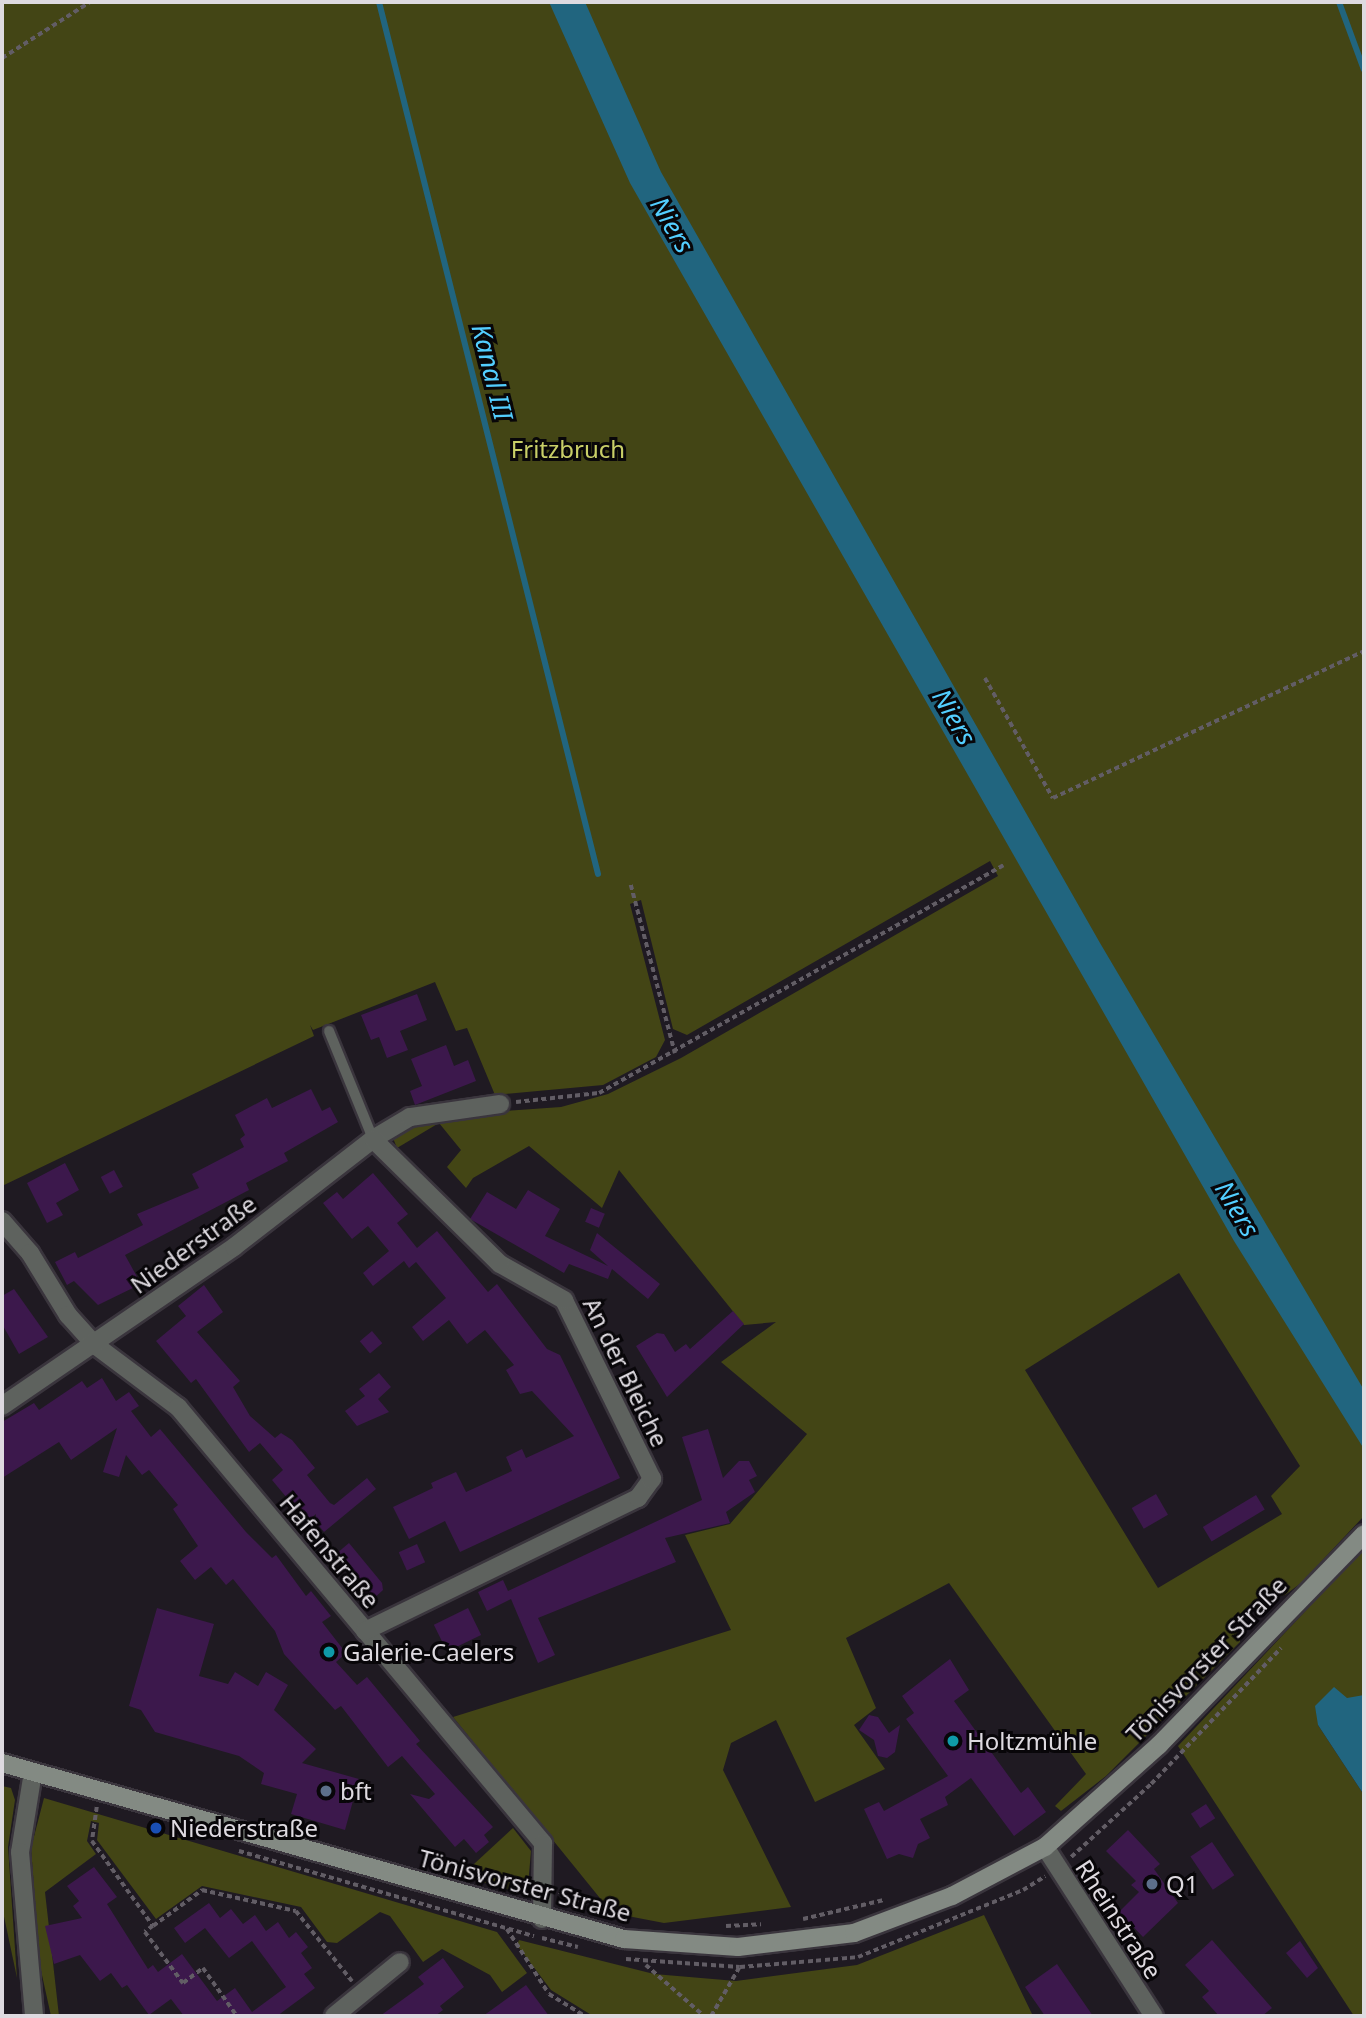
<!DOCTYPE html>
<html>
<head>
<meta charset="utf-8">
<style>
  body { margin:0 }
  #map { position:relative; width:1366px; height:2018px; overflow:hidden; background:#1f1a22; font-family:"Noto Sans",sans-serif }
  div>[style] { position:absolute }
  .green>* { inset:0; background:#434515 }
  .water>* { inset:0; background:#21657f }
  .stream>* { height:6px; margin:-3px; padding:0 3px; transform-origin:3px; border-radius:3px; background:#21657f }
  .building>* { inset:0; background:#3c184c; transform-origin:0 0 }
  .path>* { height:3.5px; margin-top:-1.75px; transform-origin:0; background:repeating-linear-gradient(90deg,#625d65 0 5px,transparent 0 8.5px) }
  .roads { filter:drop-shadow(2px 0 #3a353d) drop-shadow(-2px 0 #3a353d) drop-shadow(0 2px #3a353d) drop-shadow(0 -2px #3a353d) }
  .service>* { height:10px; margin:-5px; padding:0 5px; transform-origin:5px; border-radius:5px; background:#5e625e }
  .minor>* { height:18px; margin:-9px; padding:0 9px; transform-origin:9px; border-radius:9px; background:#5e625e }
  .tertiary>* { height:18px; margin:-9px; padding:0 9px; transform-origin:9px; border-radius:9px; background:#5e625e }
  .secondary>* { height:18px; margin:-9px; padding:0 9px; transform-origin:9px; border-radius:9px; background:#838a83 }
  .dots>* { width:19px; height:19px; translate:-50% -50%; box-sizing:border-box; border:4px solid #080609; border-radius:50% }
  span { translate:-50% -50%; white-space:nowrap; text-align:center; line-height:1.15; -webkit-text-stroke:6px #080609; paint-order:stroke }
  .park-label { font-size:24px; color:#c9cf68 }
  .street-label { font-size:24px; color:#dedae0 }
  .poi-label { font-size:24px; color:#dedae0 }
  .left { translate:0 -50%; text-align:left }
  .water-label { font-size:26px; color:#53ceff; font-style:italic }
  .frame { position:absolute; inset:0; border:4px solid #dedae0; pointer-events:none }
</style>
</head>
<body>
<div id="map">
  <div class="green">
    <i style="clip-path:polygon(evenodd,2px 2px,1364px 2px,1364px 1516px,1301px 1583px,1285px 1595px,1258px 1600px,1241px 1618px,1240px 1642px,1106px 1776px,1061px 1811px,1055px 1806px,1086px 1774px,949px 1583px,846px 1638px,876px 1708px,854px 1725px,885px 1769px,815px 1802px,776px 1720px,731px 1743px,723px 1770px,791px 1907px,664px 1923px,612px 1913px,453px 1717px,731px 1630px,685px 1535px,730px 1524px,807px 1434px,721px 1362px,776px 1322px,744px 1325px,619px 1170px,602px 1208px,529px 1146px,473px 1178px,466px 1188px,447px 1167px,461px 1150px,439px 1123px,397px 1148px,393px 1138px,398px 1129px,436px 1116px,561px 1107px,608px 1094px,681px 1058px,998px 876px,990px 861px,687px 1035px,673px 1029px,641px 900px,630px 904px,665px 1040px,656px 1057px,603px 1085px,495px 1095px,467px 1028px,456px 1031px,435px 982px,313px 1030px,310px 1025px,314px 1036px,2px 1186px,2px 2px,1179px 1273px,1300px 1466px,1271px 1496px,1282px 1514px,1158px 1588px,1025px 1370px,1179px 1273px)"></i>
    <i style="clip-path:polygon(1364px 1549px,1364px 1695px,1318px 1725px,1364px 1795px,1364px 2016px,1354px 2016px,1178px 1746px)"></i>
    <i style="clip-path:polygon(2px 1786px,11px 1788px,15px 1800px,8px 1847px,17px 1978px,2px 1907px)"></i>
    <i style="clip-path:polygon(44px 1798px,497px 1932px,527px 1973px,502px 1992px,490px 1975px,442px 1949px,423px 1962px,390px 1916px,380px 1912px,337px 1943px,327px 1942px,301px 1907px,202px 1886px,156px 1919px,97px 1840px,99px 1823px,91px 1821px,87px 1841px,96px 1854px,45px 1892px,59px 2016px,51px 2016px,40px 1966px,31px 1848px)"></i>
    <i style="clip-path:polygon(513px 1828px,531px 1851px,528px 1886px,520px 1893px,461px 1876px)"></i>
    <i style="clip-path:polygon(984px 1915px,1033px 2016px,593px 2016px,551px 1990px,517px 1945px,519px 1940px,654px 1974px,736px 1981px,857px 1965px)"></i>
  </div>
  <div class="water">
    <i style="clip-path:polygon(549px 2px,585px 2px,661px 172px,1100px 943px,1364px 1390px,1364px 1449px,1234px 1241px,630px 183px)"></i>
    <i style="clip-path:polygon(1334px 1687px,1347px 1698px,1364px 1695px,1364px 1795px,1318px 1725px,1315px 1706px)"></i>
  </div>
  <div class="stream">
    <i style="left:379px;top:2px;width:899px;rotate:75.9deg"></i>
    <i style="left:1339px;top:2px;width:72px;rotate:69.8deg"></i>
  </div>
  <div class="building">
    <i style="clip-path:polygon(417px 994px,427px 1020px,400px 1031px,408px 1050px,387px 1058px,379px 1037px,371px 1040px,361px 1015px)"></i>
    <i style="clip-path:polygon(446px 1045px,454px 1066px,468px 1060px,476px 1081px,415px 1105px,410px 1091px,422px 1086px,411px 1059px)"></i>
    <i style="clip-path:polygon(311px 1089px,322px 1111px,330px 1107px,338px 1122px,284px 1153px,288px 1161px,246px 1183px,249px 1190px,125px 1255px,141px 1284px,98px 1305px,74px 1281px,67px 1285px,55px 1262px,75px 1252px,78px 1258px,143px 1225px,137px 1214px,199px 1188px,192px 1174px,244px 1147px,240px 1139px,245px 1135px,235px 1115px,267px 1098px,272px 1108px)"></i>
    <i style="clip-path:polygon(65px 1163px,79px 1190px,56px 1203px,63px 1215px,47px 1223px,27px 1183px)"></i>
    <i style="left:114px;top:1170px;width:19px;height:15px;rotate:62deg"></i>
    <i style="clip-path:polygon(373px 1173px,408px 1214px,397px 1223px,417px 1248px,437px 1231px,488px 1292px,497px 1284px,547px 1349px,560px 1355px,620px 1478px,460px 1552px,445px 1521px,409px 1539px,393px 1507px,433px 1488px,431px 1483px,456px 1472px,466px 1492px,512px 1471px,506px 1457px,522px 1449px,526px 1458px,574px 1436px,532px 1391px,520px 1394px,506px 1370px,514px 1365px,485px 1330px,467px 1344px,449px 1320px,423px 1341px,412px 1327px,446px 1298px,416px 1262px,409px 1268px,404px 1261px,373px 1286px,363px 1273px,389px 1251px,368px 1226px,352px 1239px,323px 1203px,337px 1192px,343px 1199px)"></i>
    <i style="clip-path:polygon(528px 1190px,560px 1209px,545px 1236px,608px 1266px,590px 1250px,597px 1233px,660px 1284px,648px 1299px,612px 1269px,608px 1279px,569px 1264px,564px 1273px,470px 1219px,487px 1192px,516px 1209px)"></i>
    <i style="left:591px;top:1208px;width:15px;height:15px;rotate:23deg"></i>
    <i style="clip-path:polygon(204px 1285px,223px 1312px,197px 1332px,240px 1381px,233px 1387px,250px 1416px,275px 1438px,281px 1433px,292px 1440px,315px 1468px,307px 1475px,330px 1503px,334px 1505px,367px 1478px,376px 1489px,324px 1532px,315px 1521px,316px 1514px,307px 1522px,272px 1480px,283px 1470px,260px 1443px,249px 1452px,196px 1379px,191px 1383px,156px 1341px,186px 1316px,178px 1306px)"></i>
    <i style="clip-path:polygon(14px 1289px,48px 1337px,19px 1354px,2px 1324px,2px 1296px)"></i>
    <i style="clip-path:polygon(733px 1311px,744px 1324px,667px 1397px,636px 1346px,657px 1333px,664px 1334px,675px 1352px,686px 1344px,690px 1349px)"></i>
    <i style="left:372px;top:1331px;width:16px;height:16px;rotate:50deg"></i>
    <i style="clip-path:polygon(379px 1373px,391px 1387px,378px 1399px,389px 1412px,357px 1426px,345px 1411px,365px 1396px,359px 1389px)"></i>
    <i style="clip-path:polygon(102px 1378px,116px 1401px,129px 1392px,139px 1406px,131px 1411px,151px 1437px,160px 1429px,246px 1532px,272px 1558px,276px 1555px,306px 1596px,311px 1591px,331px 1616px,322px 1622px,346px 1653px,336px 1662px,357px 1685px,367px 1677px,420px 1741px,416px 1744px,493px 1827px,484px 1835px,489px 1842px,476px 1853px,464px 1839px,455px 1847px,410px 1794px,429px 1799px,435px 1794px,402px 1756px,388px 1767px,341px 1706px,335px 1710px,284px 1654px,275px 1631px,233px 1579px,226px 1585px,211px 1567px,195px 1580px,180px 1561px,198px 1546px,173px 1509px,178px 1505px,149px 1470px,142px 1475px,126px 1455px,119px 1477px,103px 1472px,117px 1428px,71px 1460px,59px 1442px,2px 1478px,2px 1422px,34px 1403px,39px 1410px,82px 1381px,87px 1388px)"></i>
    <i style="clip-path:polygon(708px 1429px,723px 1478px,739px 1461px,749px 1461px,757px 1476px,749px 1480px,755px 1492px,726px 1512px,730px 1523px,665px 1538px,676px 1562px,538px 1618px,555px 1655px,538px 1663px,511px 1599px,487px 1611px,478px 1592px,503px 1580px,508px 1591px,702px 1500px,682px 1437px)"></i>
    <i style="left:1156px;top:1494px;width:24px;height:28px;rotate:60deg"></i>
    <i style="left:1256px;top:1495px;width:17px;height:62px;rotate:59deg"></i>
    <i style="clip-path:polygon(349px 1543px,382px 1583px,383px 1590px,371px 1601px,339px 1562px,336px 1554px)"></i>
    <i style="left:417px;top:1544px;width:20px;height:20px;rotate:66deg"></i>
    <i style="clip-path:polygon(157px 1608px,214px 1624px,199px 1676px,228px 1684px,235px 1672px,258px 1686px,266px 1672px,288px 1685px,274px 1710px,316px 1749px,302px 1763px,359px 1779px,345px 1830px,291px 1814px,297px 1794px,261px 1784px,264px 1773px,239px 1756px,155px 1732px,141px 1710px,129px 1706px)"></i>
    <i style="left:468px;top:1608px;width:30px;height:38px;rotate:64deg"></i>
    <i style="clip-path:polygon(950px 1659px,969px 1690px,954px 1701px,1021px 1793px,1028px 1787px,1046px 1812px,1014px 1836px,971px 1778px,945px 1797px,948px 1805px,920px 1819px,930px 1838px,918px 1844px,913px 1858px,899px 1854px,887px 1859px,864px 1809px,879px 1802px,884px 1811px,948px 1776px,906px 1719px,914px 1713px,902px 1696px)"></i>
    <i style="clip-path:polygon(869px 1715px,878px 1717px,889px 1733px,900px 1725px,895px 1752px,887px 1758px,878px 1756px,874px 1740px,859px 1730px)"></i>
    <i style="left:1206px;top:1804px;width:17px;height:18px;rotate:57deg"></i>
    <i style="clip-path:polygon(1128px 1830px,1160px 1864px,1154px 1869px,1178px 1903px,1143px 1937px,1119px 1912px,1139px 1892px,1131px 1885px,1136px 1881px,1106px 1851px)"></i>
    <i style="left:1212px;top:1842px;width:40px;height:26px;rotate:56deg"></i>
    <i style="clip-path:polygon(94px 1867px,117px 1897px,107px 1904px,148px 1969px,153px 1965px,158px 1972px,182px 1954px,217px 2001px,235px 1988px,252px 2012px,286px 1987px,252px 1941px,229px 1958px,205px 1928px,185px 1943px,174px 1928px,209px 1903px,220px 1918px,231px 1909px,243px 1924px,255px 1915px,266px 1931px,278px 1922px,289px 1938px,296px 1932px,308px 1947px,301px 1953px,312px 1968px,304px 1974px,315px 1988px,277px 2016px,184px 2016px,171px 1999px,149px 2015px,127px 1985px,122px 1988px,111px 1973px,100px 1981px,80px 1955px,54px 1964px,45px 1926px,82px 1918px,73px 1906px,79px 1901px,67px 1886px)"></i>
    <i style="clip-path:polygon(1212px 1940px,1272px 2008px,1262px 2016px,1219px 2016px,1202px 1997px,1209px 1991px,1185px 1965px)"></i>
    <i style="clip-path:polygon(1300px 1941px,1318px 1968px,1307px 1978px,1286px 1953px)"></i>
    <i style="clip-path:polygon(443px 1958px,464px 1987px,440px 2006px,443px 2010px,435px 2016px,380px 2016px,424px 1984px,418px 1977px)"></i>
    <i style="clip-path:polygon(1057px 1964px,1093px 2016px,1045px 2016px,1025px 1987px)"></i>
    <i style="clip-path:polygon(526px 1985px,549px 2016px,483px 2016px)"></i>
  </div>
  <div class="path">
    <i style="left:2px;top:58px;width:104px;rotate:-32.5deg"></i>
    <i style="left:985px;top:678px;width:138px;rotate:60.5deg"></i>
    <i style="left:1053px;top:798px;width:344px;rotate:-25.3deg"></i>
    <i style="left:631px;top:885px;width:174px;rotate:75.3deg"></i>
    <i style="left:516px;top:1102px;width:83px;rotate:-6.2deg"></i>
    <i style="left:599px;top:1093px;width:464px;rotate:-29.4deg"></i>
    <i style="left:97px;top:1807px;width:34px;rotate:98deg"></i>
    <i style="left:92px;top:1841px;width:105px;rotate:54.3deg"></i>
    <i style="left:153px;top:1926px;width:10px;rotate:143deg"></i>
    <i style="left:145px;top:1932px;width:64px;rotate:53.3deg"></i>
    <i style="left:183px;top:1983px;width:25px;rotate:-37deg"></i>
    <i style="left:203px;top:1968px;width:59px;rotate:54.7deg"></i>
    <i style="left:239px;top:1851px;width:307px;rotate:16.1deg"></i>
    <i style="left:1071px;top:1857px;width:108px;rotate:-42.4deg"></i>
    <i style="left:1151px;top:1784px;width:188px;rotate:-46.3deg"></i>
    <i style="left:559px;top:1892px;width:48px;rotate:24.4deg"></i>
    <i style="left:803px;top:1919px;width:83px;rotate:-13.2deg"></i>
    <i style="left:153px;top:1926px;width:61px;rotate:-36.3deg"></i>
    <i style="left:202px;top:1890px;width:96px;rotate:12.6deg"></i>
    <i style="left:296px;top:1911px;width:90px;rotate:51.3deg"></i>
    <i style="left:726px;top:1926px;width:35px;rotate:-3deg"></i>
    <i style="left:507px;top:1929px;width:77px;rotate:57.1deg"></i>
    <i style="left:549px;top:1994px;width:42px;rotate:31.4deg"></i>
    <i style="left:542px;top:1938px;width:37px;rotate:14deg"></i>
    <i style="left:626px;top:1959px;width:114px;rotate:4deg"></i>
    <i style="left:740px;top:1967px;width:118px;rotate:-4.8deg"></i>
    <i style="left:858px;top:1957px;width:178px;rotate:-22.1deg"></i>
    <i style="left:1023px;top:1890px;width:26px;rotate:-32deg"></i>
    <i style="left:646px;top:1965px;width:77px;rotate:41.3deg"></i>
    <i style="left:711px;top:2016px;width:58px;rotate:-59.9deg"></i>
  </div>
  <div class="roads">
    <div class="service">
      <i style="left:329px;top:1031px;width:117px;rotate:67.8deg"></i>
    </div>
    <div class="minor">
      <i style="left:2px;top:1221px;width:43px;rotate:48.8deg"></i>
      <i style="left:30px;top:1253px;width:73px;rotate:58.5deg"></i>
      <i style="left:68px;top:1315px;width:40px;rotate:48deg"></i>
      <i style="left:95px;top:1345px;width:104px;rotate:36.8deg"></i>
      <i style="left:178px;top:1407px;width:569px;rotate:50.07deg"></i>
      <i style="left:543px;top:1843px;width:76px;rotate:90.8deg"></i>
      <i style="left:2px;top:1406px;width:281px;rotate:-34.4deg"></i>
      <i style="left:234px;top:1247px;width:176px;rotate:-37.8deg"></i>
      <i style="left:373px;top:1139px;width:43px;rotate:-30.7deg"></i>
      <i style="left:410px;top:1117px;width:91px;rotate:-8.2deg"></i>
      <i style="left:365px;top:1631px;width:304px;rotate:-26deg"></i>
      <i style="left:638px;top:1498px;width:24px;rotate:-54deg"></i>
      <i style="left:652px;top:1479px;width:199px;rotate:-116.2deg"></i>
      <i style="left:564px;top:1300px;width:73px;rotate:-150.6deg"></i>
      <i style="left:500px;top:1264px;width:178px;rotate:-135.5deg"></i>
      <i style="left:33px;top:1772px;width:81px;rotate:99.2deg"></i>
      <i style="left:20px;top:1852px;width:165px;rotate:85.1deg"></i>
      <i style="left:334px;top:2016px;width:85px;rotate:-39.3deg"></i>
    </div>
    <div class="tertiary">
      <i style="left:1045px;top:1847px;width:201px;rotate:57.2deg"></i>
    </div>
    <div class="secondary">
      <i style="left:2px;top:1763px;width:646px;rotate:15.8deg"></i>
      <i style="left:624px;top:1939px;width:114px;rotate:4deg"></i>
      <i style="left:738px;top:1947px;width:117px;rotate:-6.9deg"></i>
      <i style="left:854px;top:1933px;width:105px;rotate:-20.7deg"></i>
      <i style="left:952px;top:1896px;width:105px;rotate:-27.8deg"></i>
      <i style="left:1045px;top:1847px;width:153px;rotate:-41.8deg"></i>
      <i style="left:1159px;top:1745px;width:294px;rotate:-45.8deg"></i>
    </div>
  </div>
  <div class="dots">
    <i style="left:329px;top:1652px;background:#0f9aa8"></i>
    <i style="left:953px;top:1741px;background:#0f9aa8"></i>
    <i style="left:326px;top:1791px;background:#5c6f8a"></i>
    <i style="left:156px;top:1828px;background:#1a4fb4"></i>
    <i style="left:1152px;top:1884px;background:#5c6f8a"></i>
  </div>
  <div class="park-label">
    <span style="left:568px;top:449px">Fritzbruch</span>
  </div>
  <div class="street-label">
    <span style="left:193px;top:1244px;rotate:-36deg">Niederstraße</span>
    <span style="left:626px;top:1372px;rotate:64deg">An der Bleiche</span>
    <span style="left:330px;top:1551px;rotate:50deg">Hafenstraße</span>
    <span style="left:1206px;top:1659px;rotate:-46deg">Tönisvorster Straße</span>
    <span style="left:525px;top:1885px;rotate:15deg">Tönisvorster Straße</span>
    <span style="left:1119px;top:1919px;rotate:57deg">Rheinstraße</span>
  </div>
  <div class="poi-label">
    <span class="left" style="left:343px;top:1652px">Galerie-Caelers</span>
    <span class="left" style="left:967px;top:1741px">Holtzmühle</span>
    <span class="left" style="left:340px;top:1791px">bft</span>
    <span class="left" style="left:170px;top:1828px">Niederstraße</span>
    <span class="left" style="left:1166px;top:1884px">Q1</span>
  </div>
  <div class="water-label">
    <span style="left:672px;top:225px;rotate:60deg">Niers</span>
    <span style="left:492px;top:372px;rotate:76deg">Kanal III</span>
    <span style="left:954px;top:717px;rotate:60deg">Niers</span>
    <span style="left:1237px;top:1209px;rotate:59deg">Niers</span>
  </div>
  <div class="frame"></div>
</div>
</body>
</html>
